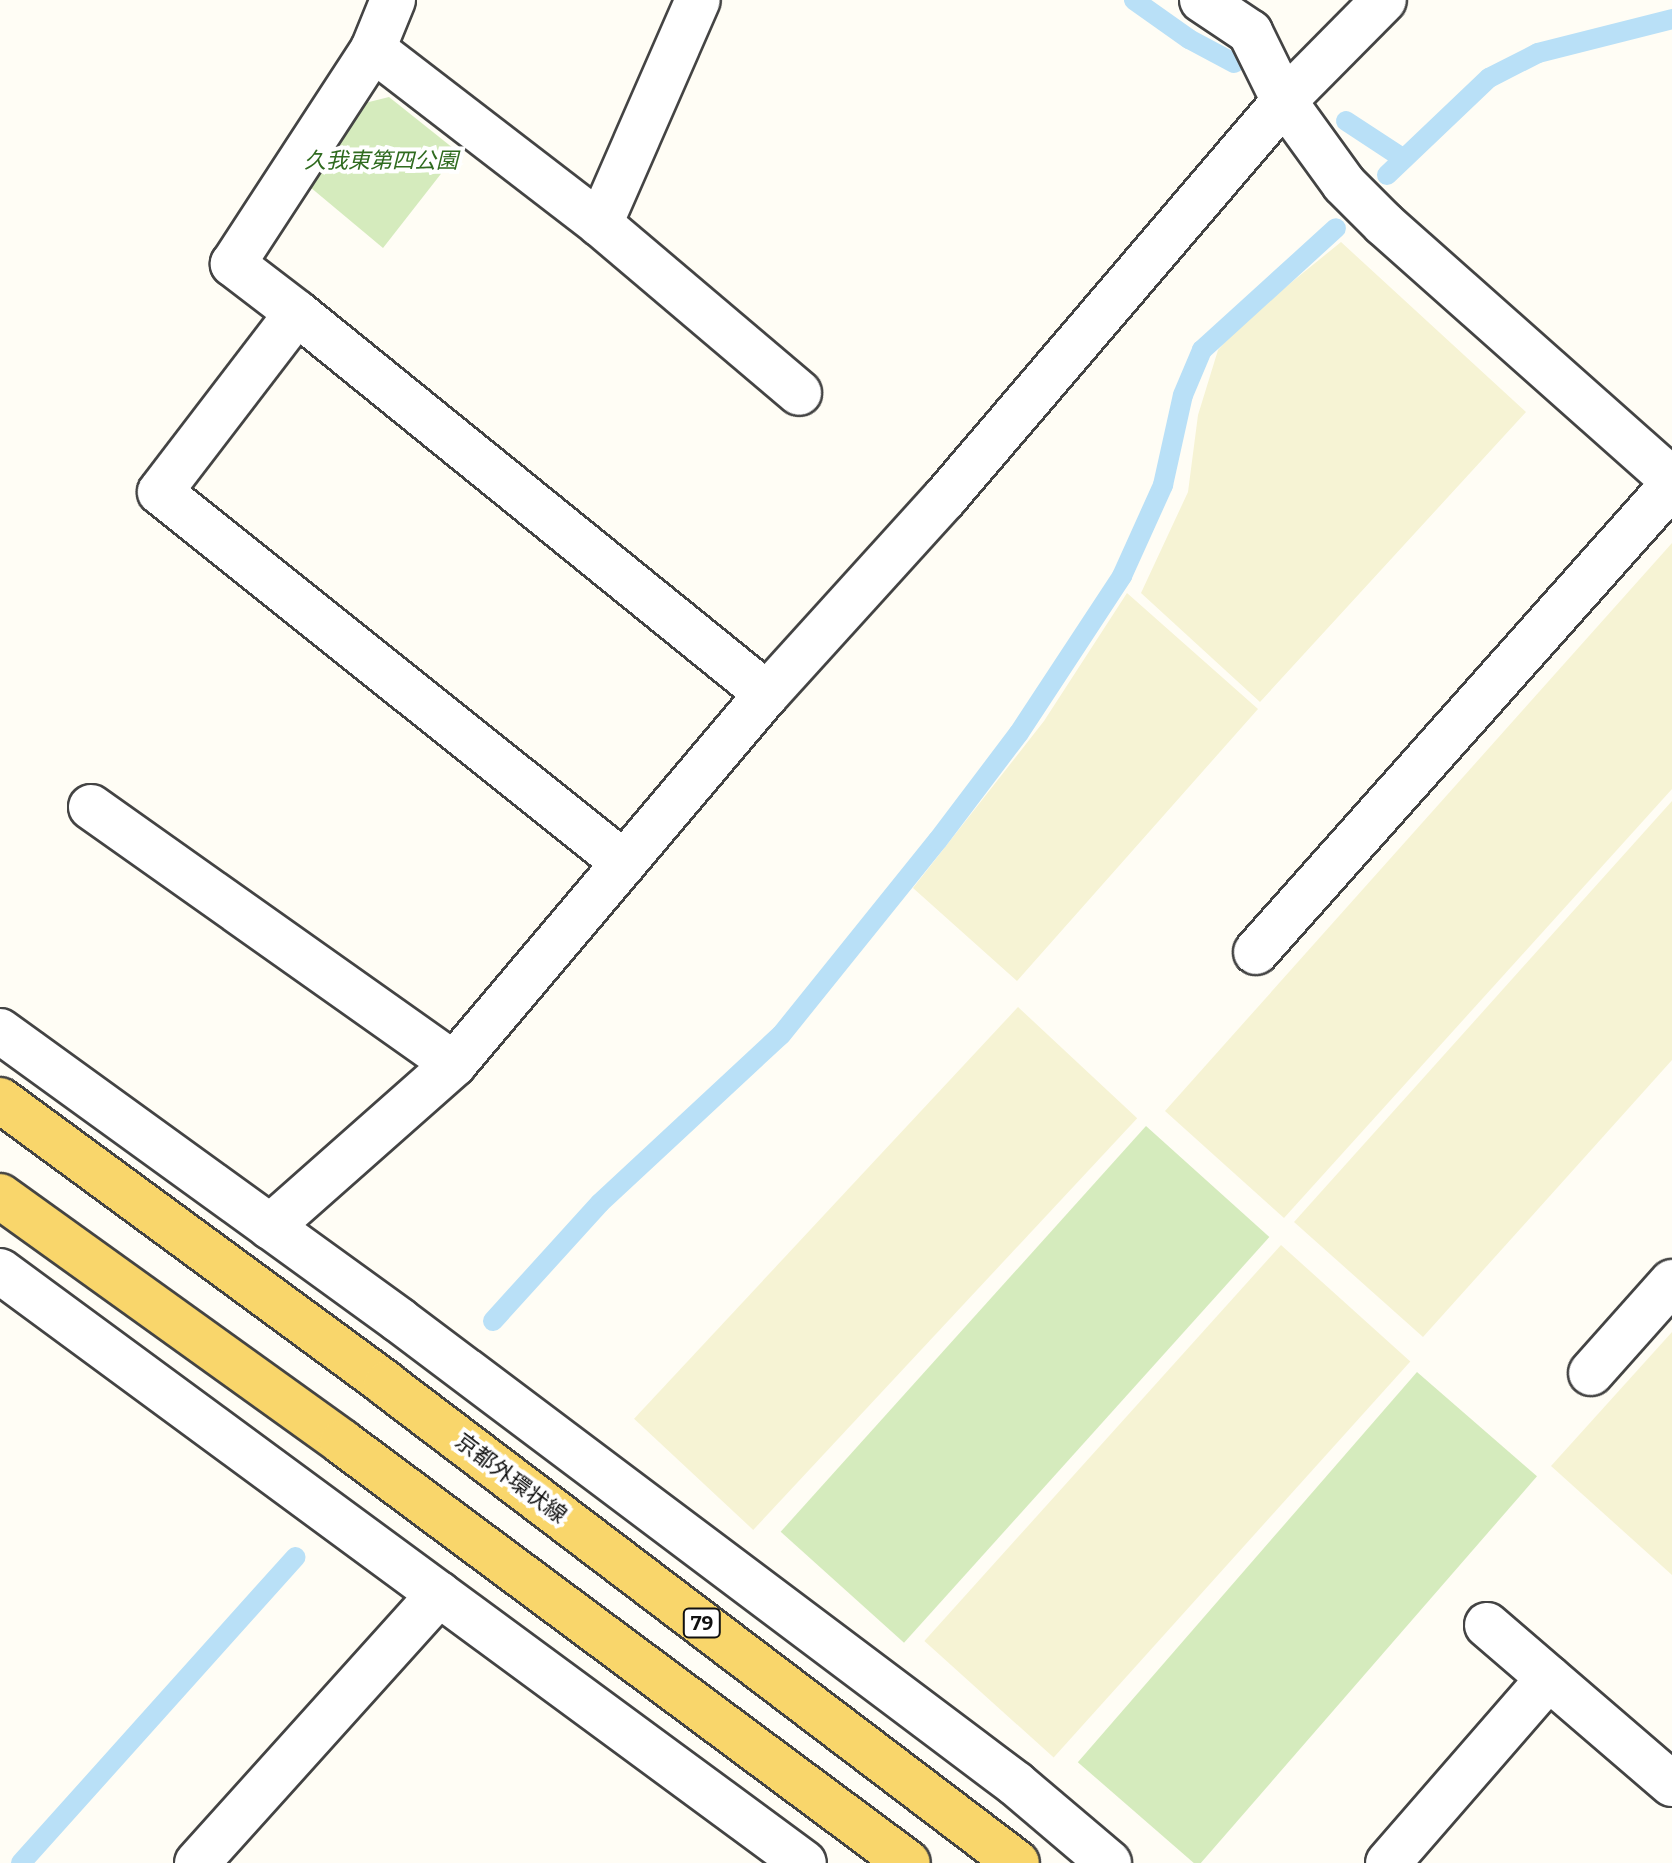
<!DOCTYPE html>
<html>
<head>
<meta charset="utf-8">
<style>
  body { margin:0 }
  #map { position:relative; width:1672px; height:1863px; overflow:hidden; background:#fffdf5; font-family:Bitter,"Noto Sans JP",serif }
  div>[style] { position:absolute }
  .farmland>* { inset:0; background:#f6f3d4; transform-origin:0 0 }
  .green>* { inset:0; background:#d5ebbd; transform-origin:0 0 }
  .stream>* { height:20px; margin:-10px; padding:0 10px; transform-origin:10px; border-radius:10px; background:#b9e0f7 }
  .roads { filter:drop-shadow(2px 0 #444) drop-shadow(-2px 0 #444) drop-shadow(0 2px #444) drop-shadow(0 -2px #444) }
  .street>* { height:44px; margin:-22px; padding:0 22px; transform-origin:22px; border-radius:22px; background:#fff }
  .primary>* { height:44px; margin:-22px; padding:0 22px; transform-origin:22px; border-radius:22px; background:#f9d66b }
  span { translate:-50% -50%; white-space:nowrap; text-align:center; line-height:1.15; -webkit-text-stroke:8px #fff; paint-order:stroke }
  .shield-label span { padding:2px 6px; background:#fff; border:2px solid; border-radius:6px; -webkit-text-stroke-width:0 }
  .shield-label { font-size:20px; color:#111; font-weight:700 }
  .park-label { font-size:22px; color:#2f6b1f; font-style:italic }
  .street-label { font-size:22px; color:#111 }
</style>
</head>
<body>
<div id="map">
  <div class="farmland">
    <i style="clip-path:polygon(1341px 242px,1526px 412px,1260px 702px,1141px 593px,1188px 492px,1198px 415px,1218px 350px,1245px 320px)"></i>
    <i style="clip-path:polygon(1672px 543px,1672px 789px,1284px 1218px,1165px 1111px)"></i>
    <i style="clip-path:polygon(1127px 593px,1258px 709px,1017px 981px,913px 888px,1044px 721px)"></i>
    <i style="clip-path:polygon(1672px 801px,1672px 1060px,1423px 1337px,1294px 1222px)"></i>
    <i style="left:1018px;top:1007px;width:163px;height:563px;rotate:43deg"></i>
    <i style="left:1281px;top:1245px;width:174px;height:533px;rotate:42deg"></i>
    <i style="clip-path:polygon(1672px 1332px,1672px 1575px,1551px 1466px)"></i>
  </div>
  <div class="green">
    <i style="clip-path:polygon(389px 97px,458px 152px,383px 248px,310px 187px,349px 107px)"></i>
    <i style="left:1146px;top:1126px;width:166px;height:546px;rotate:42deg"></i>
    <i style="left:1417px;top:1372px;width:159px;height:517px;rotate:41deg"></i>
  </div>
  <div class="stream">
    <i style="left:1134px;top:0;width:67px;rotate:35.3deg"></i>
    <i style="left:1189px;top:39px;width:51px;rotate:28.1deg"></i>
    <i style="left:1346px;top:121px;width:69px;rotate:33.2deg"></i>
    <i style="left:1387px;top:175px;width:141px;rotate:-43.6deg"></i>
    <i style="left:1489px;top:78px;width:55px;rotate:-27deg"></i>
    <i style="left:1538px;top:53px;width:138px;rotate:-14.2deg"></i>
    <i style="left:493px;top:1321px;width:159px;rotate:-47.8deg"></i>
    <i style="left:600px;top:1203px;width:247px;rotate:-42.9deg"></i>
    <i style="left:781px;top:1035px;width:250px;rotate:-51.2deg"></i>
    <i style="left:938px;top:840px;width:134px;rotate:-52.9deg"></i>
    <i style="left:1019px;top:733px;width:188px;rotate:-56.7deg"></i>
    <i style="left:1122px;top:576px;width:100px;rotate:-65.7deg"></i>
    <i style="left:1163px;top:485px;width:92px;rotate:-77.5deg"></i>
    <i style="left:1183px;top:395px;width:49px;rotate:-67.1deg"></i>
    <i style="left:1202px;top:350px;width:181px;rotate:-42.3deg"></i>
    <i style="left:21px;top:1863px;width:411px;rotate:-48.1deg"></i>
  </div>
  <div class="roads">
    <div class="street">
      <i style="left:1202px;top:0;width:58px;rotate:33.7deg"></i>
      <i style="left:1250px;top:32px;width:77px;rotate:63.8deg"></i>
      <i style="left:1284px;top:101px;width:102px;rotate:54.1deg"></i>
      <i style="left:1344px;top:184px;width:57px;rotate:45deg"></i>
      <i style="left:1384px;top:224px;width:385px;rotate:41.6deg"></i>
      <i style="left:373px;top:49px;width:287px;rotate:37.6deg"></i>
      <i style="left:600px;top:224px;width:261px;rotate:40.3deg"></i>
      <i style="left:600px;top:224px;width:244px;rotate:-66.4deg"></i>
      <i style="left:297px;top:313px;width:81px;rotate:-142.6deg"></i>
      <i style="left:233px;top:264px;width:257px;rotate:-56.9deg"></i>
      <i style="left:373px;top:49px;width:53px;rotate:-67.8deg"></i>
      <i style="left:91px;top:807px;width:445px;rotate:35.3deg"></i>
      <i style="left:624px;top:863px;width:594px;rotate:-141.36deg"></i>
      <i style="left:160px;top:492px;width:225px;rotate:-52.6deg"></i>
      <i style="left:297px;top:313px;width:605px;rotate:39.03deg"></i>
      <i style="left:1256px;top:952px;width:625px;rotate:-48.31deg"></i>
      <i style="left:0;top:1031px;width:493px;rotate:35.9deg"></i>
      <i style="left:399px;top:1320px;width:772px;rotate:36.94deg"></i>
      <i style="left:1016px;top:1784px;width:122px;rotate:40.3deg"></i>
      <i style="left:270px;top:1227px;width:246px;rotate:-41.5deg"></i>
      <i style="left:454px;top:1064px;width:485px;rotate:-49.8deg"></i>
      <i style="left:767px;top:694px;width:263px;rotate:-47.8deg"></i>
      <i style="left:944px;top:499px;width:523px;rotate:-49.49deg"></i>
      <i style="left:1284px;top:101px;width:142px;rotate:-45.3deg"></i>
      <i style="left:0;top:1271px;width:998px;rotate:36.36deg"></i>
      <i style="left:1591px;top:1373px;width:122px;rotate:-48.3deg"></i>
      <i style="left:1487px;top:1625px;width:244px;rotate:40.7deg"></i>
      <i style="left:197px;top:1863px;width:362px;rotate:-48deg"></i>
      <i style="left:1388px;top:1863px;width:245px;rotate:-49deg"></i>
    </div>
    <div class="primary">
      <i style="left:0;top:1100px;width:479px;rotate:36.3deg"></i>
      <i style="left:386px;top:1384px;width:792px;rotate:37.2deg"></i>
      <i style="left:0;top:1196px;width:421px;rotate:35.7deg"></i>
      <i style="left:342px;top:1442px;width:705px;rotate:36.64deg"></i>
    </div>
  </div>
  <div class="shield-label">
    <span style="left:702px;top:1623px">79</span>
  </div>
  <div class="park-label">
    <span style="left:381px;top:161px">久我東第四公園</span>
  </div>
  <div class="street-label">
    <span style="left:511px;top:1478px;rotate:37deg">京都外環状線</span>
  </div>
</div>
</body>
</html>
